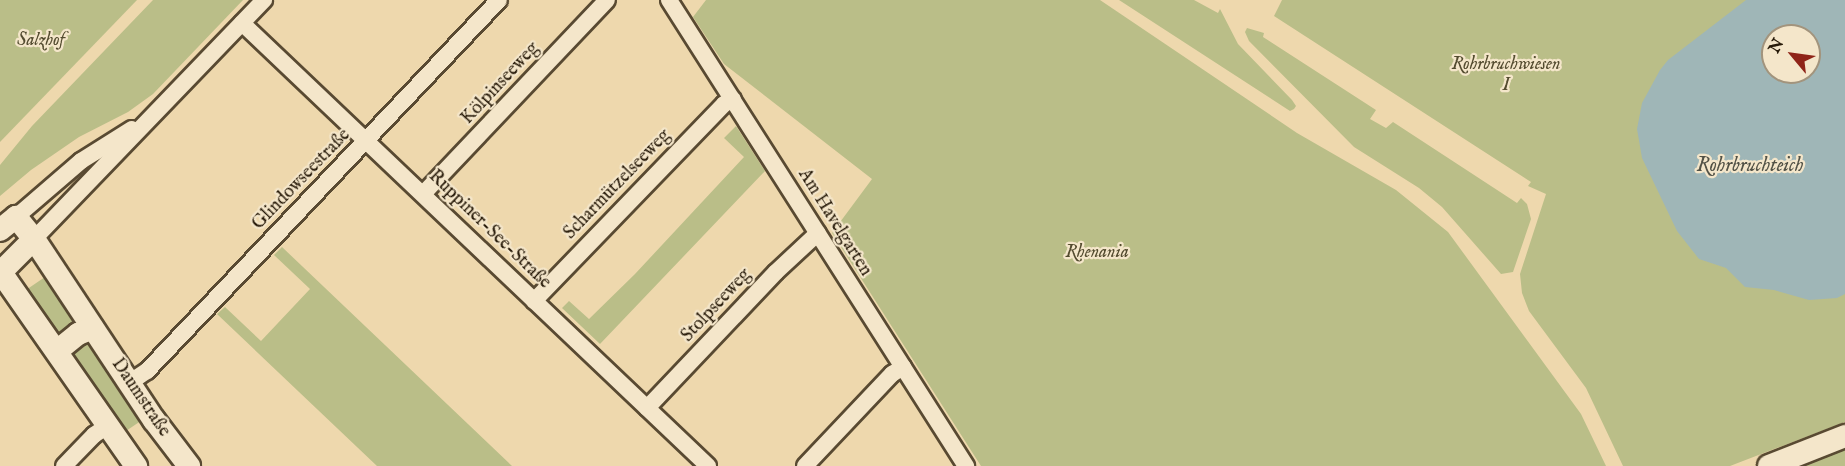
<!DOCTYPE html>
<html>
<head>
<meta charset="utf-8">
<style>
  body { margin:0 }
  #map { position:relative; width:1845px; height:466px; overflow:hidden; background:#eed8ad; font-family:"IM FELL English",serif }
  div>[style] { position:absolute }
  .green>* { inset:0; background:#babe88; transform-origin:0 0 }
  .water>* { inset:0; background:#9fb6b7 }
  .roads { filter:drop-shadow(2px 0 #594a32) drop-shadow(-2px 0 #594a32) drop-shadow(0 2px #594a32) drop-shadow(0 -2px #594a32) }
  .street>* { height:16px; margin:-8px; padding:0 8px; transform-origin:8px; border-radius:8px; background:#f4e6ca }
  .secondary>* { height:22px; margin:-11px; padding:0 11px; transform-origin:11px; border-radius:11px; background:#f4e6ca }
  span { translate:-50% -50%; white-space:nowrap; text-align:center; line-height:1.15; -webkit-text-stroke:4.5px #f4e6ca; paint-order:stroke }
  .park-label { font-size:18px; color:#534b2f; font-style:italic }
  .street-label { font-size:18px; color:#271a09 }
  .water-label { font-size:20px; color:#515146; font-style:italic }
  .north { position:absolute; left:1761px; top:24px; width:60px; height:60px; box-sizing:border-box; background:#f4e6ca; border:2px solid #a2947d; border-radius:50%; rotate:299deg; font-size:16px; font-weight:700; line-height:24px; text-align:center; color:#271a09 }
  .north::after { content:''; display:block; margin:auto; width:21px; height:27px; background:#8f2418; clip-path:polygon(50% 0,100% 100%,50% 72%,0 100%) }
</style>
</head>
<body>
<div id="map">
  <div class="green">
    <i style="clip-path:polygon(0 0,137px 0,0 142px)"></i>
    <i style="clip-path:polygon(153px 0,243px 0,153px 94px,128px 112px,79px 137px,31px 170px,0 196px,0 165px,32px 126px)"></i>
    <i style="clip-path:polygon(706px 0,1100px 0,1297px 133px,1396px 190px,1448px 232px,1581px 414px,1606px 466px,981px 466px,832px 233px,872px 179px,724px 64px,693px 17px)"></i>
    <i style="clip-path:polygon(1119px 0,1194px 0,1218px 13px,1220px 9px,1238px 44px,1292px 100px,1296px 106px,1294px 109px,1290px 111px)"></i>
    <i style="clip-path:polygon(evenodd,1282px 0,1845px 0,1845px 422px,1730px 466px,1623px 466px,1586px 388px,1529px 311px,1522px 293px,1520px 274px,1546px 194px,1528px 186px,1531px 182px,1274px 16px,1282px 0,1773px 36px,1809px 36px,1809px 72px,1773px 72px,1773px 36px)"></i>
    <i style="clip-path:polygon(1247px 28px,1264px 33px,1263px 37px,1376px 110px,1370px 119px,1386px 128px,1393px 122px,1517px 203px,1521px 198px,1527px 204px,1531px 219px,1513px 272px,1501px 274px,1442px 207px,1419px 188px,1354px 147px,1249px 41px,1245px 32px)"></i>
    <i style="clip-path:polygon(736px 126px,765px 171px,600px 344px,562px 308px,569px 301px,589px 319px,635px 274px,744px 157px,724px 138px)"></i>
    <i style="clip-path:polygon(282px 247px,512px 466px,377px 466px,217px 314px,225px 307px,261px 341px,310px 289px,274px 255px)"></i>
    <i style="left:48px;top:275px;width:58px;height:28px;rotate:56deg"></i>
    <i style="left:91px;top:340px;width:95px;height:26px;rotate:56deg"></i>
    <i style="clip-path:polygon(1845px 444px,1845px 466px,1791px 466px)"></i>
  </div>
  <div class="water">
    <i style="clip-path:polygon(evenodd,1746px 0,1845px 0,1845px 294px,1837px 298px,1809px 300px,1774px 290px,1745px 287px,1726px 268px,1699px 259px,1677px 231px,1642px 158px,1637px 129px,1642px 103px,1660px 70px,1668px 60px,1746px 0,1773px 36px,1809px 36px,1809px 72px,1773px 72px,1773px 36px)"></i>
  </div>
  <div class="roads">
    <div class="street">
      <i style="left:669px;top:0;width:553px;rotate:57.49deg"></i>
      <i style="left:242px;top:23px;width:643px;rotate:43.55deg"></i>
      <i style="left:423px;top:194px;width:267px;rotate:-46.5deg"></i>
      <i style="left:16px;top:217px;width:86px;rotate:-40.7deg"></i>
      <i style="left:81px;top:161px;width:60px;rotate:-32.1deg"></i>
      <i style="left:34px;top:239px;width:332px;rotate:-46.1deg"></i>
      <i style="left:534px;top:301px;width:274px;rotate:-46deg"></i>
      <i style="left:724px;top:104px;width:10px;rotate:-29deg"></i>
      <i style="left:129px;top:383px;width:22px;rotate:-34deg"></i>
      <i style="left:147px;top:371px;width:511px;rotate:-46.51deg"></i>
      <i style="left:647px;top:408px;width:187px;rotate:-46.5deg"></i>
      <i style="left:776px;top:272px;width:57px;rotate:-42.9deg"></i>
      <i style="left:64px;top:466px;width:43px;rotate:-45.9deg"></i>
      <i style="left:94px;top:435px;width:18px;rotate:-34deg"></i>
      <i style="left:805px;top:466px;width:127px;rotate:-46.6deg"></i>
      <i style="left:892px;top:374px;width:13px;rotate:-32deg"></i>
    </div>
    <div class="secondary">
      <i style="left:0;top:230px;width:21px;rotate:-39deg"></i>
      <i style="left:16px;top:217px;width:28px;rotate:51deg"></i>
      <i style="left:34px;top:239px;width:217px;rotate:56.5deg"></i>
      <i style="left:154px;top:420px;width:58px;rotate:52.7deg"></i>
      <i style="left:0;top:271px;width:238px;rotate:55.1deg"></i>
      <i style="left:0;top:273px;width:48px;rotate:-45deg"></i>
      <i style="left:57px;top:351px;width:27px;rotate:-39deg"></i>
      <i style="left:78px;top:334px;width:16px;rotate:-22deg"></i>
      <i style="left:1769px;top:466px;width:82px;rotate:-21.5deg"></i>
    </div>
  </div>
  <div class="park-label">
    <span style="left:41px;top:41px">Salzhof</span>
    <span style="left:1506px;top:76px">Rohrbruchwiesen<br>I</span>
    <span style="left:1097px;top:253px">Rhenania</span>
  </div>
  <div class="street-label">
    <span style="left:501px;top:84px;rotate:-47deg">Kölpinseeweg</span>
    <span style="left:302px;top:180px;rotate:-46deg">Glindowseestraße</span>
    <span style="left:618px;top:185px;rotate:-46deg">Scharmützelseeweg</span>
    <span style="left:834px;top:223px;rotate:58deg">Am Havelgarten</span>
    <span style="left:489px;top:230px;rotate:44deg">Ruppiner-See-Straße</span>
    <span style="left:717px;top:306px;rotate:-47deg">Stolpseeweg</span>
    <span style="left:140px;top:398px;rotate:56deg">Daumstraße</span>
  </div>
  <div class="water-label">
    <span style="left:1750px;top:165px">Rohrbruchteich</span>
  </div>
  <div class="north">N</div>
</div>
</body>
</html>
